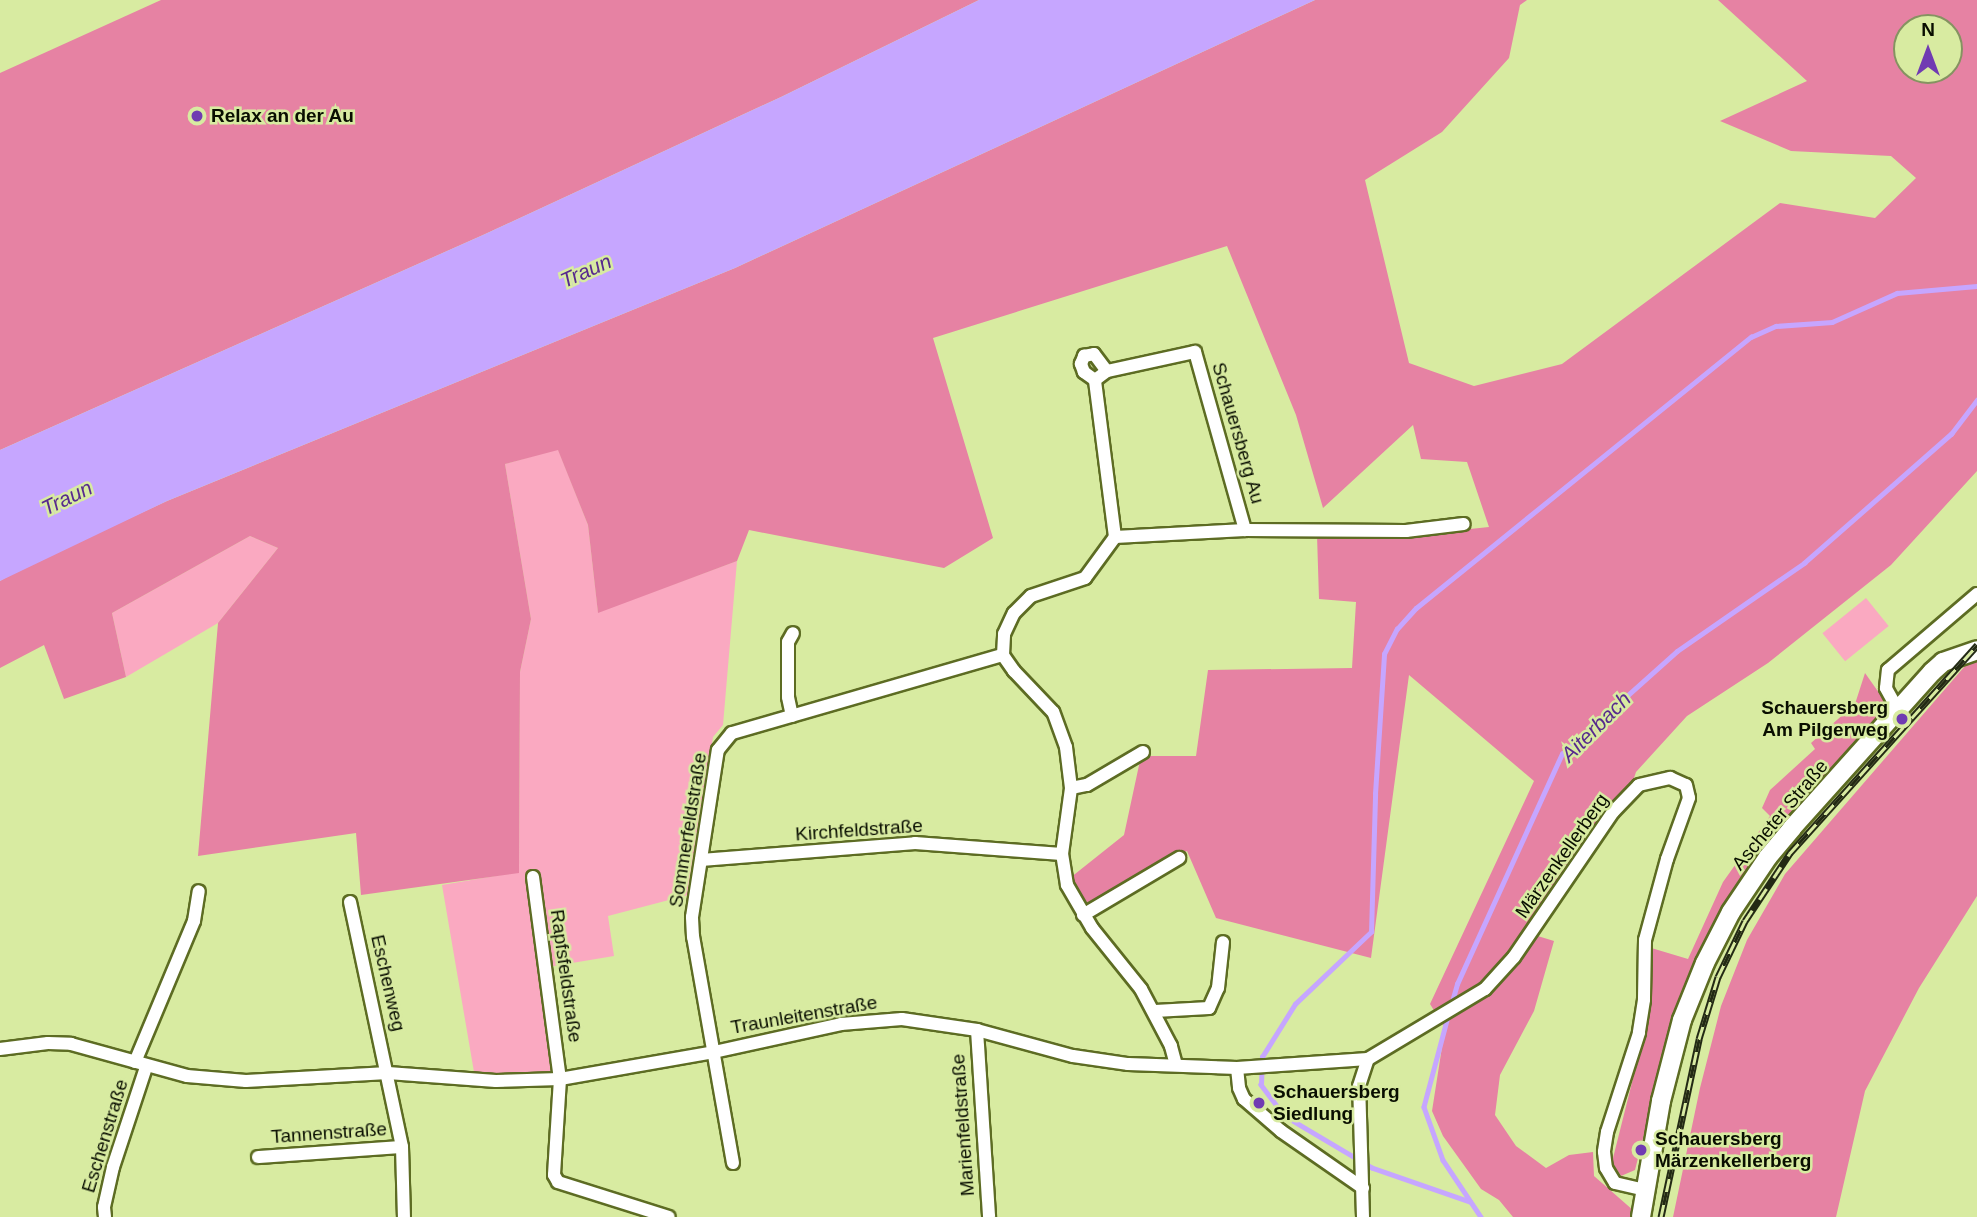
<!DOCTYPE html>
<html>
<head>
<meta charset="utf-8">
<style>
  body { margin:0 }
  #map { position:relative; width:1977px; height:1217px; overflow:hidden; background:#d8eba1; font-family:Arial,sans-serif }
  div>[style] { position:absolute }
  .green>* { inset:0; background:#faa9c1; transform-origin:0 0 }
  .forest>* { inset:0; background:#e682a3 }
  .water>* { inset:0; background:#c6a6ff }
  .stream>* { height:4.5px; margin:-2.25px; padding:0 2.25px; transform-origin:2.25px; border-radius:2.25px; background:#c6a6ff }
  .roads { filter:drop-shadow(2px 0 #5d6c23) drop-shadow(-2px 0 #5d6c23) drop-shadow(0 2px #5d6c23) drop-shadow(0 -2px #5d6c23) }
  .street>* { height:12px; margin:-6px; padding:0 6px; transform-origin:6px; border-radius:6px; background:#fff }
  .secondary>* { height:18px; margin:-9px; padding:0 9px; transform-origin:9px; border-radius:9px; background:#fff }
  .rail>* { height:7px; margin-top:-3.5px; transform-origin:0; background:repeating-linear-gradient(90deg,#d8eba1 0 13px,#232a14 0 26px); box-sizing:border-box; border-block:2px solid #232a14 }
  .dots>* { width:19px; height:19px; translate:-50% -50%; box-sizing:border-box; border:4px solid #d8eba1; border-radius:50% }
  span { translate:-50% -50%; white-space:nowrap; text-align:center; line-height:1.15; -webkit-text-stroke:5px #d8eba1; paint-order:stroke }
  .poi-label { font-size:19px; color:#090e00; font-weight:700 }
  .left { translate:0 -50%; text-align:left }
  .right { translate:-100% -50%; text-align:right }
  .street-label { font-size:19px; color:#090e00 }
  .water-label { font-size:21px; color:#572a8e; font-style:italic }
  .north { position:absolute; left:1893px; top:14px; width:70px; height:70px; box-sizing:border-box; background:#d8eba1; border:2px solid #859361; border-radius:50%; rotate:0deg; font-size:19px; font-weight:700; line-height:28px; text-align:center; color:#090e00 }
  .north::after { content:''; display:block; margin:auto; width:24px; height:32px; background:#703bb2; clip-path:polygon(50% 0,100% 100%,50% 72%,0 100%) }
</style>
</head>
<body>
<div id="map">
  <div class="green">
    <i style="clip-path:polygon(558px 449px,588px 525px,598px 612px,737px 561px,723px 725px,713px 737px,688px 895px,608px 916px,614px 956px,548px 967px,558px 1073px,514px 1075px,474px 1072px,442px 885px,519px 872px,520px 672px,531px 619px,505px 464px)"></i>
    <i style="clip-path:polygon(250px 536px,278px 548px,218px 623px,126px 677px,112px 613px)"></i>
    <i style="left:1866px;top:598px;width:36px;height:56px;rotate:51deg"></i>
  </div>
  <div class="forest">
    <i style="clip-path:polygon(161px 0,979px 0,781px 97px,483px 235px,0 450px,0 73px)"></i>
    <i style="clip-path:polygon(evenodd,1315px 0,1527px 0,1520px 5px,1509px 58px,1442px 132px,1365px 180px,1409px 363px,1474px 386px,1562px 364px,1780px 203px,1875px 218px,1916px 178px,1891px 156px,1791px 151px,1720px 121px,1807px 81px,1718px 0,1977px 0,1977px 471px,1891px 565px,1768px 663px,1687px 716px,1636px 772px,1631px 787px,1528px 933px,1554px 941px,1534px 1011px,1500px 1075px,1495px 1115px,1516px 1146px,1546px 1168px,1569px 1155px,1593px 1152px,1594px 1176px,1634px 1211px,1633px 1217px,1513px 1217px,1499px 1200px,1481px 1189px,1443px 1136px,1432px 1111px,1445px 1028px,1430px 1004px,1534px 781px,1409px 675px,1371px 958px,1216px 918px,1187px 851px,1088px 904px,1070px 878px,1124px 835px,1141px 756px,1196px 756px,1208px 670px,1352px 668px,1356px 602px,1319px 599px,1317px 535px,1404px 536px,1489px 527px,1467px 462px,1421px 459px,1413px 425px,1323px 508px,1296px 415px,1227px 246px,933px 338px,993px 538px,944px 568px,749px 530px,737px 561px,598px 613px,588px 525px,558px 450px,505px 464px,531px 619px,520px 672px,519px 873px,361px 895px,356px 833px,198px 856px,218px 623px,278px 548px,250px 536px,112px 613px,126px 677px,64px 699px,44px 645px,0 668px,0 581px,22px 568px,167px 501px,735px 268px,1315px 0,1907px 28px,1949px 28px,1949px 70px,1907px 70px,1907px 28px)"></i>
    <i style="clip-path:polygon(1977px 661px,1977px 896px,1919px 988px,1865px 1091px,1836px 1217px,1673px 1217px,1700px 1088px,1721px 1006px,1747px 940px,1785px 874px,1965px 666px)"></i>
    <i style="clip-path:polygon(1865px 673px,1889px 707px,1782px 827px,1735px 888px,1707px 938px,1671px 1027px,1635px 1170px,1621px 1176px,1612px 1162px,1648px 1019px,1652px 987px,1648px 947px,1688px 959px,1723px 882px,1770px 816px,1762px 808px,1770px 790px,1815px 749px,1811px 743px,1855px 704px)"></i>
  </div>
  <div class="water">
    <i style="clip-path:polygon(979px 0,1315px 0,735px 268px,167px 501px,0 581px,0 450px,483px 235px,781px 97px)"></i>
  </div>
  <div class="stream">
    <i style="left:1451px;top:1005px;width:22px;rotate:-74deg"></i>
    <i style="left:1457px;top:984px;width:253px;rotate:-65.5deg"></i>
    <i style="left:1562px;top:754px;width:154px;rotate:-41.8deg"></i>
    <i style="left:1677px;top:651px;width:155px;rotate:-34.7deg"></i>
    <i style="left:1804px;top:563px;width:196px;rotate:-41.3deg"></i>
    <i style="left:1951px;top:434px;width:43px;rotate:-52.6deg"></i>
    <i style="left:1449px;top:1013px;width:97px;rotate:104.9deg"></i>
    <i style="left:1424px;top:1107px;width:56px;rotate:70.3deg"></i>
    <i style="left:1443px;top:1160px;width:69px;rotate:56.3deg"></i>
    <i style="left:1470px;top:1202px;width:104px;rotate:-160.9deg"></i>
    <i style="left:1372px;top:1168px;width:102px;rotate:-149.4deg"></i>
    <i style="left:1284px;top:1116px;width:39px;rotate:-127deg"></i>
    <i style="left:1261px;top:1085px;width:28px;rotate:-88deg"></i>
    <i style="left:1262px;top:1057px;width:62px;rotate:-58.1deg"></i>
    <i style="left:1295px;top:1004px;width:105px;rotate:-43.5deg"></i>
    <i style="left:1371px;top:932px;width:138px;rotate:-88.3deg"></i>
    <i style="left:1375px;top:794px;width:140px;rotate:-86.3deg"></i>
    <i style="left:1384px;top:654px;width:28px;rotate:-63deg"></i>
    <i style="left:1397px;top:629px;width:28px;rotate:-48deg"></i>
    <i style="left:1416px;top:608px;width:431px;rotate:-39deg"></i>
    <i style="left:1751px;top:337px;width:27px;rotate:-24deg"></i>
    <i style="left:1776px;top:326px;width:56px;rotate:-4.1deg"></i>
    <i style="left:1832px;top:322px;width:71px;rotate:-24deg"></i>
    <i style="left:1897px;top:293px;width:80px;rotate:-5deg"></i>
  </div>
  <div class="roads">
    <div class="street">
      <i style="left:1095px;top:380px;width:14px;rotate:-144deg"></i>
      <i style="left:1084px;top:372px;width:9px;rotate:-111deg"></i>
      <i style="left:1081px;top:364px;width:9px;rotate:-69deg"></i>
      <i style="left:1084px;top:356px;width:10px;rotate:-11deg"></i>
      <i style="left:1094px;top:354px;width:21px;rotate:53deg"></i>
      <i style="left:1115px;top:537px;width:158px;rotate:-97.3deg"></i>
      <i style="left:1095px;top:380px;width:15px;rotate:-37deg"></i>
      <i style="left:1107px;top:371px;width:90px;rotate:-12.2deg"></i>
      <i style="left:1195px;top:352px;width:185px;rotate:74.3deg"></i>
      <i style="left:1898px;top:710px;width:25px;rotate:-119deg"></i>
      <i style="left:1886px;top:688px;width:18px;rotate:-84deg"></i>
      <i style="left:1888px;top:670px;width:117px;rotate:-40.5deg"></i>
      <i style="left:792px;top:716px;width:19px;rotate:-102deg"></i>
      <i style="left:788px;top:697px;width:55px;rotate:-90deg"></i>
      <i style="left:788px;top:642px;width:10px;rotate:-61deg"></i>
      <i style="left:1071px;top:788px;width:16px;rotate:-11deg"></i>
      <i style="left:1087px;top:785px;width:65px;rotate:-30.5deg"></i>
      <i style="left:701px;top:860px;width:215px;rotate:-4.5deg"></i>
      <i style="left:915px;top:843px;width:147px;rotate:4.3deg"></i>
      <i style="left:533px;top:877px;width:204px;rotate:82.4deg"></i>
      <i style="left:560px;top:1079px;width:96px;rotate:93.6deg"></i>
      <i style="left:554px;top:1175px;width:8px;rotate:60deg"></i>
      <i style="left:558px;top:1182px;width:116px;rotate:17.5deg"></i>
      <i style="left:350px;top:902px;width:250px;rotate:78deg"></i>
      <i style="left:402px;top:1147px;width:70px;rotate:88.4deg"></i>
      <i style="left:1083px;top:915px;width:112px;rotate:-30.7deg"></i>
      <i style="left:1155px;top:1011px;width:54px;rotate:-3.2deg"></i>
      <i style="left:1209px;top:1008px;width:22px;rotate:-66deg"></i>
      <i style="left:1218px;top:988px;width:46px;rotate:-83.8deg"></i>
      <i style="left:977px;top:1030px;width:187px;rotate:86.3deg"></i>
      <i style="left:0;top:1049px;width:48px;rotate:-7.1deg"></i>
      <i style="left:48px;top:1043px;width:23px;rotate:2deg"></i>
      <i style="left:71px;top:1044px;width:120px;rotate:15.4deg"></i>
      <i style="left:187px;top:1076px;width:59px;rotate:4.8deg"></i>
      <i style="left:246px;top:1081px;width:142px;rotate:-3.2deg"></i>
      <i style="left:388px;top:1073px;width:108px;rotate:4.2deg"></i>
      <i style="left:496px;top:1081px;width:64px;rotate:-1.8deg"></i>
      <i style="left:560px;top:1079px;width:156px;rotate:-9.9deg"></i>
      <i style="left:714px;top:1052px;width:130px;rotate:-12.4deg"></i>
      <i style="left:841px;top:1024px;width:61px;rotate:-4.7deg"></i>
      <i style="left:902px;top:1019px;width:76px;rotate:8.3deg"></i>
      <i style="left:977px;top:1030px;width:99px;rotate:15.2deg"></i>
      <i style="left:1073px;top:1056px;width:56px;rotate:8.3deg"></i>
      <i style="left:1128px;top:1064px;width:109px;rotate:2.1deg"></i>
      <i style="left:1237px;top:1068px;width:131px;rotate:-3.9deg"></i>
      <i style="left:1368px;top:1059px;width:136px;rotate:-30.9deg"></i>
      <i style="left:1485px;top:989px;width:43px;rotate:-47.8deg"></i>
      <i style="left:1514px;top:957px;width:176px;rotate:-55.7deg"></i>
      <i style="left:1613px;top:812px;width:37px;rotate:-46deg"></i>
      <i style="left:1639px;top:785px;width:32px;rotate:-13deg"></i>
      <i style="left:1670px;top:778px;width:17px;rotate:24deg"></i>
      <i style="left:1686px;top:785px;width:13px;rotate:77deg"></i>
      <i style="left:1689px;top:798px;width:65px;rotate:109.8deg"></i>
      <i style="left:1667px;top:859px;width:84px;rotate:105.2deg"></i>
      <i style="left:1645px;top:940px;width:60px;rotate:91deg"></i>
      <i style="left:1644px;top:1000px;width:33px;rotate:99deg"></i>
      <i style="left:1639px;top:1033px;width:104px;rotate:107.9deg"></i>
      <i style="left:1607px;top:1132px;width:20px;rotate:99deg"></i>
      <i style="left:1604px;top:1152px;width:16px;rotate:83deg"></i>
      <i style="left:1606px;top:1168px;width:17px;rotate:59deg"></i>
      <i style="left:1615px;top:1183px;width:31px;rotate:13deg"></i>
      <i style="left:135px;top:1062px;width:153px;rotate:-67.3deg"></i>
      <i style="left:194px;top:921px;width:30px;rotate:-81deg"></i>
      <i style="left:1176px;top:1065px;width:20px;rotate:-105deg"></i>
      <i style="left:1171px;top:1046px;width:64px;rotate:-117.8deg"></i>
      <i style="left:1141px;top:989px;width:78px;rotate:-128.8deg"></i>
      <i style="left:1092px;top:928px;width:50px;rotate:-120.2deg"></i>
      <i style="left:1067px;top:885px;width:31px;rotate:-99deg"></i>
      <i style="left:1062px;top:854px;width:67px;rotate:-82.2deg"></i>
      <i style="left:1071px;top:788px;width:41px;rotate:-97deg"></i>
      <i style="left:1066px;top:747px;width:37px;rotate:-110deg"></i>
      <i style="left:1053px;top:712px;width:57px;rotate:-133.6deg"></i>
      <i style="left:1014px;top:671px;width:19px;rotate:-125deg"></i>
      <i style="left:1003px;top:655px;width:21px;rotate:-87deg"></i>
      <i style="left:1004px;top:634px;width:23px;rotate:-65deg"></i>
      <i style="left:1014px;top:613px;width:24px;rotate:-45deg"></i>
      <i style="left:1031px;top:596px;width:57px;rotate:-18.4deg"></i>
      <i style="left:1085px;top:578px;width:51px;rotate:-53.8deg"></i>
      <i style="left:1115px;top:537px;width:130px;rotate:-3.1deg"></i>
      <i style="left:1245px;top:530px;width:161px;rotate:0.4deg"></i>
      <i style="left:1406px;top:531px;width:58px;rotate:-6.9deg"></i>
      <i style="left:1237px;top:1068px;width:20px;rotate:84deg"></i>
      <i style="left:1239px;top:1088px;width:12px;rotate:66deg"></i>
      <i style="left:1244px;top:1099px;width:49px;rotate:40.9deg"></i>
      <i style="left:1281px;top:1131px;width:100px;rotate:34.8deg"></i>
      <i style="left:258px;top:1157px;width:144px;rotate:-4deg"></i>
      <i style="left:733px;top:1163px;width:230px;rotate:-100deg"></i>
      <i style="left:693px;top:937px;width:20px;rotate:-93deg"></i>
      <i style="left:692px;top:917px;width:169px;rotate:-81.2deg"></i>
      <i style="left:718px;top:750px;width:22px;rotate:-51deg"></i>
      <i style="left:732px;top:733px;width:282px;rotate:-16.1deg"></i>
      <i style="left:105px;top:1217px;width:10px;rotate:-96deg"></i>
      <i style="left:104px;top:1207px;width:41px;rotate:-77.3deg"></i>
      <i style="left:113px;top:1167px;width:105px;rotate:-71.7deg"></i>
      <i style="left:1363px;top:1217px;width:131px;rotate:-91.7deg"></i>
      <i style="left:1359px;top:1086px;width:28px;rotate:-72deg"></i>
    </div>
    <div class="secondary">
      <i style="left:1641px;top:1217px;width:118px;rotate:-80.2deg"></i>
      <i style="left:1661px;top:1101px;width:84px;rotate:-75.5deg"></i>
      <i style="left:1682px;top:1020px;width:61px;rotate:-68deg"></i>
      <i style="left:1705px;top:963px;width:57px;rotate:-63deg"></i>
      <i style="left:1731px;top:912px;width:66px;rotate:-56.1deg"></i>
      <i style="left:1768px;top:857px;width:38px;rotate:-50deg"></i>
      <i style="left:1792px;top:828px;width:210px;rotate:-48.1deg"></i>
      <i style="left:1932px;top:672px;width:15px;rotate:-42deg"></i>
      <i style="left:1943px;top:662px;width:36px;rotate:-19deg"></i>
    </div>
  </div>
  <div class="rail">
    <i style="left:1661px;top:1217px;width:182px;rotate:-77.9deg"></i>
    <i style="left:1699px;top:1039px;width:65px;rotate:-73deg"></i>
    <i style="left:1718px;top:977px;width:62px;rotate:-64.3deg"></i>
    <i style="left:1745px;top:921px;width:82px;rotate:-56.5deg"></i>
    <i style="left:1790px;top:853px;width:280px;rotate:-48deg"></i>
  </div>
  <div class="dots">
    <i style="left:197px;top:116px;background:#703bb2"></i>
    <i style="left:1902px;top:719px;background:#703bb2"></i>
    <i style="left:1259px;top:1103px;background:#703bb2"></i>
    <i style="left:1641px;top:1150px;background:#703bb2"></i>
  </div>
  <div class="poi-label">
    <span class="left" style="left:211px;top:116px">Relax an der Au</span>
    <span class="right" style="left:1888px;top:719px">Schauersberg<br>Am Pilgerweg</span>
    <span class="left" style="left:1273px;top:1103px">Schauersberg<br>Siedlung</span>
    <span class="left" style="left:1655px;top:1150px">Schauersberg<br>Märzenkellerberg</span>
  </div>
  <div class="street-label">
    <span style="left:1238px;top:433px;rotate:74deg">Schauersberg Au</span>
    <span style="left:1780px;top:815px;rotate:-50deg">Ascheter Straße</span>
    <span style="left:688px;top:830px;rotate:-81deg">Sommerfeldstraße</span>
    <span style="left:859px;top:830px;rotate:-4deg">Kirchfeldstraße</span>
    <span style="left:1562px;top:856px;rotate:-55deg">Märzenkellerberg</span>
    <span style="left:566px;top:976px;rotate:82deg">Rapfsfeldstraße</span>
    <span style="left:388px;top:983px;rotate:77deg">Eschenweg</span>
    <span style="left:804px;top:1015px;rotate:-10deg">Traunleitenstraße</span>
    <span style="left:963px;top:1125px;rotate:-94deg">Marienfeldstraße</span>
    <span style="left:329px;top:1133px;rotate:-4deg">Tannenstraße</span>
    <span style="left:105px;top:1136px;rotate:-73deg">Eschenstraße</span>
  </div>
  <div class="water-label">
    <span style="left:586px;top:271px;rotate:-24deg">Traun</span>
    <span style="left:67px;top:498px;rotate:-26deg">Traun</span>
    <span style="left:1596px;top:727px;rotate:-45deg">Aiterbach</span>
  </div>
  <div class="north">N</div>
</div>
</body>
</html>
